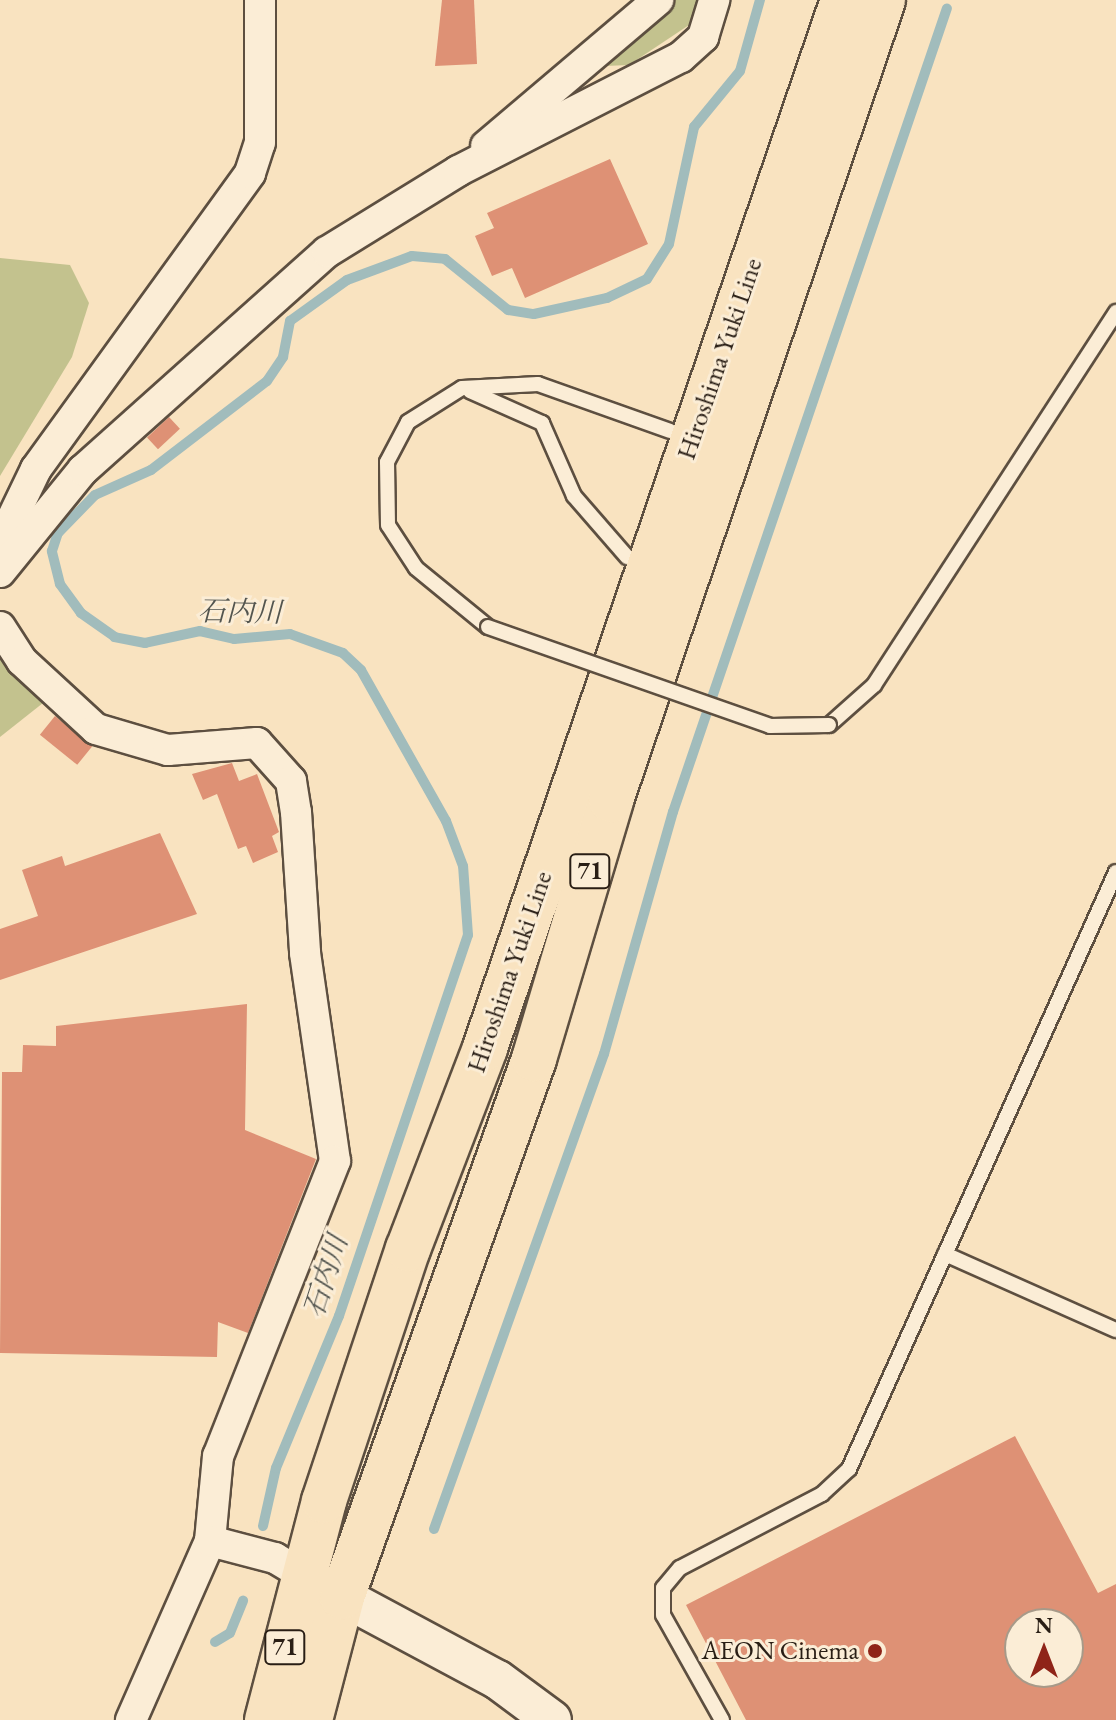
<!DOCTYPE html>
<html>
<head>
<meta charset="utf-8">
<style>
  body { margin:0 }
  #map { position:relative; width:1116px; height:1720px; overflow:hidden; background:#f9e3c0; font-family:"EB Garamond","Noto Serif JP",serif }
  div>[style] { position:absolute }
  .green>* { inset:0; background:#c3c28e }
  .stream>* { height:10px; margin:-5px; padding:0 5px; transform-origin:5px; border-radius:5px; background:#a1bcbc }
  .building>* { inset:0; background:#de9175; transform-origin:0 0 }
  .roads { filter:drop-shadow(2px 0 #5d4f40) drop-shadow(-2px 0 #5d4f40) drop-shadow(0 2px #5d4f40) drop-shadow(0 -2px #5d4f40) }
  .service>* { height:14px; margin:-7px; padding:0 7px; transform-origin:7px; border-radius:7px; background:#fbedd6 }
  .minor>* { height:30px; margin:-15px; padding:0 15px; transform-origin:15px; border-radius:15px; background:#fbedd6 }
  .tertiary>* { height:38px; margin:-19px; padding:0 19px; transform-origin:19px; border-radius:19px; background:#fbedd6 }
  .primary>* { height:44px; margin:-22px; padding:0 22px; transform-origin:22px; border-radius:22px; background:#f9e3c0 }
  .bridges { filter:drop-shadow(2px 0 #5d4f40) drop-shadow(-2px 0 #5d4f40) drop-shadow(0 2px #5d4f40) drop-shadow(0 -2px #5d4f40) }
  .service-bridge>* { height:14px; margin:-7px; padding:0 7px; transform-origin:7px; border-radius:7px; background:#fbedd6 }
  .dots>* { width:22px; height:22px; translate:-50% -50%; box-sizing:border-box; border:4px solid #fbedd6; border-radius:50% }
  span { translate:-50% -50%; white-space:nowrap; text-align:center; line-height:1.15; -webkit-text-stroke:6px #fbedd6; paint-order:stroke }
  .shield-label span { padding:2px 6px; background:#fbedd6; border:2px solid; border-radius:6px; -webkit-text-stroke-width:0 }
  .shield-label { font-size:24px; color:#291e15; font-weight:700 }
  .street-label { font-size:26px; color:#291e15 }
  .poi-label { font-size:26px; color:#291e15 }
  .right { translate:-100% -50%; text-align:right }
  .water-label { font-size:28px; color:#53554f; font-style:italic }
  .north { position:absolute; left:1004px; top:1608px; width:80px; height:80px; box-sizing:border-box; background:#fbedd6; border:2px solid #a79a89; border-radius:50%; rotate:0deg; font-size:22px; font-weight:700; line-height:32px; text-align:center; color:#291e15 }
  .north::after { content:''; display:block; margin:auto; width:28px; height:36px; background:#8f2418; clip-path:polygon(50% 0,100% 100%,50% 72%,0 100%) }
</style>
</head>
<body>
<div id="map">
  <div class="green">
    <i style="clip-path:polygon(668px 0,698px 0,695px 21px,629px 65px,605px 66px)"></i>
    <i style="clip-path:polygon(0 258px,70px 265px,89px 303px,72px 357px,0 476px)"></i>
    <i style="clip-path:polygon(0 655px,43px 703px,0 737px)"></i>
  </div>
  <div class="stream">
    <i style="left:263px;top:1526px;width:59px;rotate:-77.4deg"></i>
    <i style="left:276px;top:1468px;width:165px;rotate:-67.5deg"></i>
    <i style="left:339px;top:1316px;width:402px;rotate:-71.3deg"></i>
    <i style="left:468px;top:935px;width:69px;rotate:-94.1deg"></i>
    <i style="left:463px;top:866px;width:48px;rotate:-110.7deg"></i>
    <i style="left:446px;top:821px;width:173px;rotate:-119.4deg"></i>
    <i style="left:361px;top:670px;width:25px;rotate:-137deg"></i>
    <i style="left:343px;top:653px;width:56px;rotate:-160.3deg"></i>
    <i style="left:290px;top:634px;width:56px;rotate:174.9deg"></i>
    <i style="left:234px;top:639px;width:35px;rotate:-167deg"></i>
    <i style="left:200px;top:631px;width:56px;rotate:167.7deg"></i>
    <i style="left:145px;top:643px;width:31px;rotate:-169deg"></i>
    <i style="left:115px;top:637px;width:42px;rotate:-144.8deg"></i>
    <i style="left:81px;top:613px;width:36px;rotate:-126deg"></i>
    <i style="left:60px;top:584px;width:34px;rotate:-104deg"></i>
    <i style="left:52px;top:551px;width:19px;rotate:-72deg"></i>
    <i style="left:58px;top:533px;width:53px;rotate:-45.8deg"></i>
    <i style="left:95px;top:495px;width:61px;rotate:-24.1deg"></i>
    <i style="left:151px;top:470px;width:146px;rotate:-37.5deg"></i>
    <i style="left:267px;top:381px;width:29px;rotate:-56deg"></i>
    <i style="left:283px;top:357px;width:37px;rotate:-79deg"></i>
    <i style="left:290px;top:321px;width:70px;rotate:-35.7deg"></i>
    <i style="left:347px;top:280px;width:69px;rotate:-20.3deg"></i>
    <i style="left:412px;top:256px;width:33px;rotate:5deg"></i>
    <i style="left:445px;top:259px;width:81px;rotate:39deg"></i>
    <i style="left:508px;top:310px;width:26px;rotate:9deg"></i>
    <i style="left:534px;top:314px;width:75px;rotate:-12.4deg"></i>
    <i style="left:607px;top:298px;width:44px;rotate:-25.4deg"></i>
    <i style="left:647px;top:279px;width:41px;rotate:-57.8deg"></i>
    <i style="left:669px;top:244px;width:120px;rotate:-77.9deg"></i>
    <i style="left:694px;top:127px;width:72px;rotate:-50.6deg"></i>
    <i style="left:740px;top:71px;width:74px;rotate:-74.3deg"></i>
    <i style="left:434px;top:1529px;width:505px;rotate:-70.31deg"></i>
    <i style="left:604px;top:1054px;width:252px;rotate:-74.1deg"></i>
    <i style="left:673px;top:812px;width:849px;rotate:-71.18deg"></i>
    <i style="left:215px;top:1642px;width:17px;rotate:-31deg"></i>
    <i style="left:230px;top:1633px;width:35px;rotate:-68deg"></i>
  </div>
  <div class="building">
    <i style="clip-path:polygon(442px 0,474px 0,477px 64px,435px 66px)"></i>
    <i style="clip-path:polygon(610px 159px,648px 244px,525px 298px,512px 268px,492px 276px,475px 236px,494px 228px,487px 213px)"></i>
    <i style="left:169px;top:417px;width:16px;height:30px;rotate:47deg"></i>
    <i style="left:55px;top:716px;width:48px;height:24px;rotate:39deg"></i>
    <i style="clip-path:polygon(232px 763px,239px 781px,257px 774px,279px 832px,272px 836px,278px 852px,253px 863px,246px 846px,238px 849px,217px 794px,203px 800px,192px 774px)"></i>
    <i style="clip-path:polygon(160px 833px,197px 914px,0 980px,0 929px,38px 916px,22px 870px,62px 856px,65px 866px)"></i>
    <i style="clip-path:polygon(247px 1004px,245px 1130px,316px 1159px,248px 1333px,218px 1322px,217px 1357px,0 1353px,2px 1072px,22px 1072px,23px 1045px,56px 1046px,56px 1026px)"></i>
    <i style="clip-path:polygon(evenodd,1015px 1436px,1098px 1593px,1116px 1584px,1116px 1720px,746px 1720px,686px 1605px,1015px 1436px,1020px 1624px,1068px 1624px,1068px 1672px,1020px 1672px,1020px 1624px)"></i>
  </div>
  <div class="roads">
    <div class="service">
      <i style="left:470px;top:391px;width:79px;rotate:24deg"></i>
      <i style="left:542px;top:423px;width:80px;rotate:66.3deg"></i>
      <i style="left:574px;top:496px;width:81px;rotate:49deg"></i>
      <i style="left:488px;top:627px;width:93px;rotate:-140.7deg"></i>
      <i style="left:416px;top:568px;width:51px;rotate:-123.1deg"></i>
      <i style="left:388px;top:525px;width:63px;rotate:-90.9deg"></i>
      <i style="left:387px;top:462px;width:45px;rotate:-62.3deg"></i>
      <i style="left:408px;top:422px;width:64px;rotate:-32.2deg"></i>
      <i style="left:462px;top:388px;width:76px;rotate:-3deg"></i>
      <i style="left:538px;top:384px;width:140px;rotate:19.6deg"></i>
      <i style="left:829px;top:725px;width:60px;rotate:-41.6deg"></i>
      <i style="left:874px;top:685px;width:445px;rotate:-57deg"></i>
      <i style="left:945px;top:1254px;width:187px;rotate:24deg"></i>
      <i style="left:722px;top:1720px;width:120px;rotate:-119.3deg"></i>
      <i style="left:663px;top:1615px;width:27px;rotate:-90deg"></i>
      <i style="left:663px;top:1588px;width:26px;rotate:-50deg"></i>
      <i style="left:680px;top:1568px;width:160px;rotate:-27.5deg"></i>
      <i style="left:822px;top:1494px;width:37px;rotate:-43deg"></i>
      <i style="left:849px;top:1469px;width:654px;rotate:-65.9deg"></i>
    </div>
    <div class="minor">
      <i style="left:486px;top:146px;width:226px;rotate:-40.3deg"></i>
      <i style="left:9px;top:556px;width:33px;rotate:-88deg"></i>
      <i style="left:10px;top:523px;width:60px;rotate:-64.3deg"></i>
      <i style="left:36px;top:469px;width:365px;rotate:-54.1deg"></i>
      <i style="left:250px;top:173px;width:32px;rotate:-72deg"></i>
      <i style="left:260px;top:143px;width:143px;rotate:-90deg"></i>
      <i style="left:0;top:572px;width:132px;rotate:-50.9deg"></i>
      <i style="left:83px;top:470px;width:327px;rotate:-41.8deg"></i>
      <i style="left:327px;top:252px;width:154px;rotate:-31.7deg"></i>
      <i style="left:458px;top:171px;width:250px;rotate:-27.1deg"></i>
      <i style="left:681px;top:57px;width:30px;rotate:-42deg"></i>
      <i style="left:703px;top:37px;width:39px;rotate:-73deg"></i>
      <i style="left:0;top:627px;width:40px;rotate:57.1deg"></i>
      <i style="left:22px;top:661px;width:100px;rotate:42.6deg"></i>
      <i style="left:96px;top:729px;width:75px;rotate:16.3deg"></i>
      <i style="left:168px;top:750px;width:89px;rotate:-4.5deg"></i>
      <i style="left:257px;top:743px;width:51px;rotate:48.2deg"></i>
      <i style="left:291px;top:781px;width:31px;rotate:81deg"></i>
      <i style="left:296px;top:812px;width:141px;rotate:86.3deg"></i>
      <i style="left:305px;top:953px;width:210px;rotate:81.8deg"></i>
      <i style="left:335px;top:1161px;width:317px;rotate:111.6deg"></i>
      <i style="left:218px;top:1456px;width:85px;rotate:95.4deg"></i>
      <i style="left:210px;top:1541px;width:196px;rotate:113.8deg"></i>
      <i style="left:210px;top:1541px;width:67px;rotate:14.7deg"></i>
      <i style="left:275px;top:1558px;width:33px;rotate:31deg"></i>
    </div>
    <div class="tertiary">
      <i style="left:317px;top:1583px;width:205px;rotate:28.2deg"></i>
      <i style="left:498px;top:1680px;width:67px;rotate:36.5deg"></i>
    </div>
    <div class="primary">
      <i style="left:267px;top:1720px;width:226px;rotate:-75.4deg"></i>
      <i style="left:324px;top:1501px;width:266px;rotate:-71.6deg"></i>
      <i style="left:408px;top:1249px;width:215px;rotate:-69deg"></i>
      <i style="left:485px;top:1048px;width:1107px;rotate:-71.14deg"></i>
      <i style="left:310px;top:1720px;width:127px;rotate:-75.4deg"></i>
      <i style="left:342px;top:1597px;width:571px;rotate:-70.36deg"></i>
      <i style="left:534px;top:1059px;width:270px;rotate:-73.4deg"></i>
      <i style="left:611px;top:800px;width:845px;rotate:-71.22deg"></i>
    </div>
  </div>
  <div class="bridges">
    <div class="service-bridge">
      <i style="left:488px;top:627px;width:299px;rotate:19.3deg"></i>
      <i style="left:770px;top:726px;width:59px;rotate:-1deg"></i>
    </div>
  </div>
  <div class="dots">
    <i style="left:875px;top:1651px;background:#8f2418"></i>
  </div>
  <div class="shield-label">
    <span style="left:590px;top:871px">71</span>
    <span style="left:285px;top:1647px">71</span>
  </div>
  <div class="street-label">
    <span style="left:720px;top:359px;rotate:-71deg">Hiroshima Yuki Line</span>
    <span style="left:510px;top:972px;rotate:-71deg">Hiroshima Yuki Line</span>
  </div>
  <div class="poi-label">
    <span class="right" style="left:859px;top:1651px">AEON Cinema</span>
  </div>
  <div class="water-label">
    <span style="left:240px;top:611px;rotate:1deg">石内川</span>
    <span style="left:325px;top:1276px;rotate:-72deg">石内川</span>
  </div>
  <div class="north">N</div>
</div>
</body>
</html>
